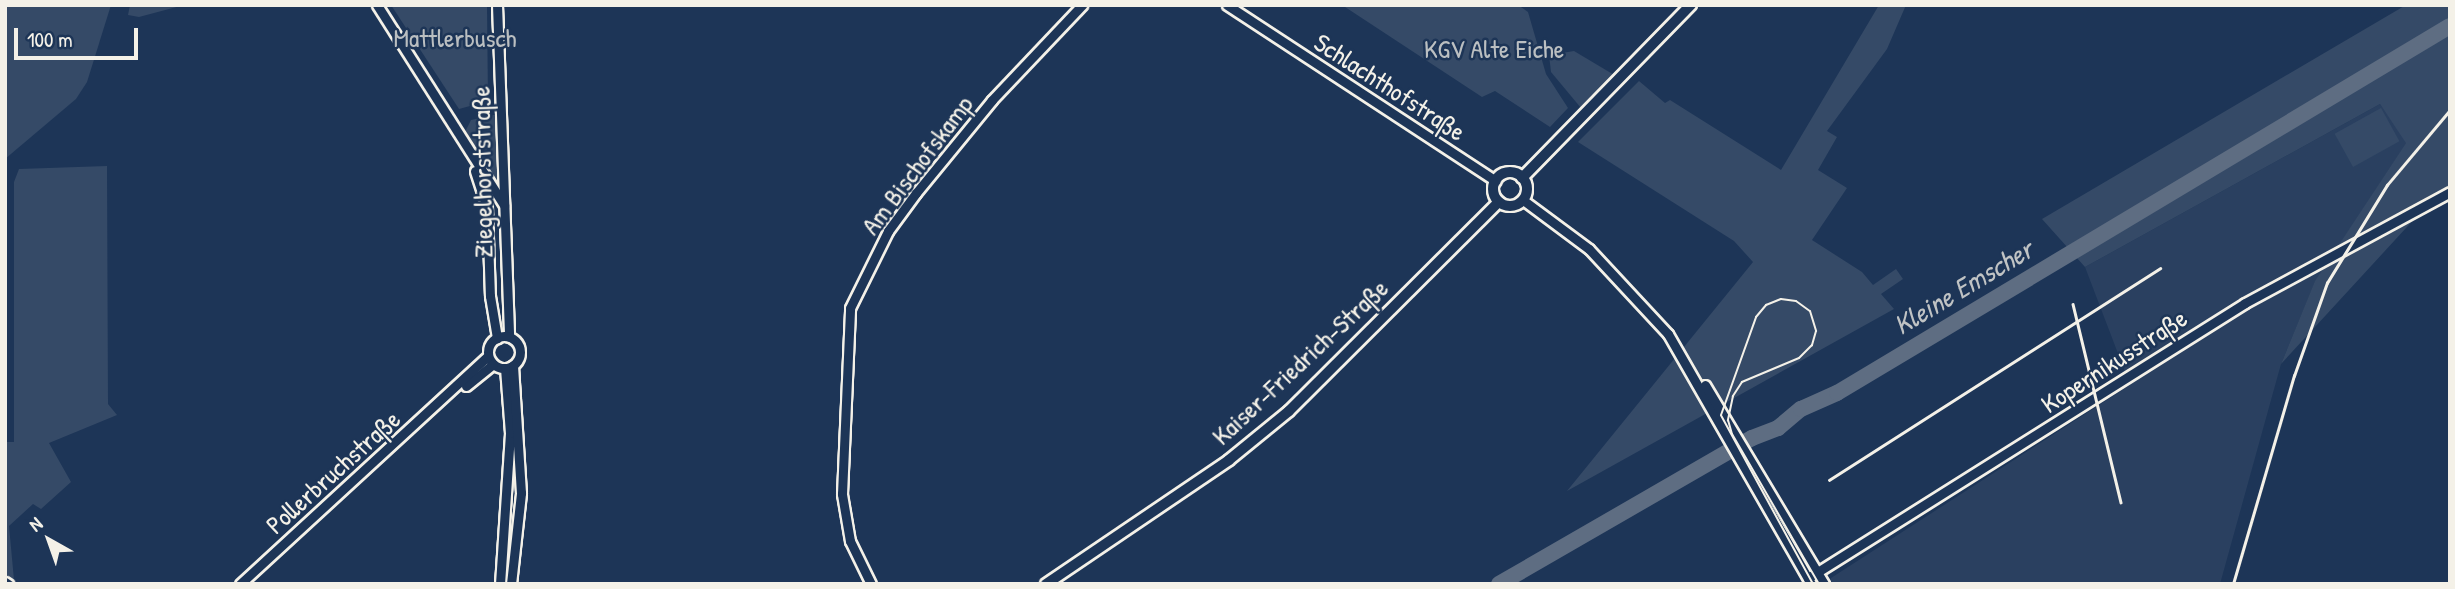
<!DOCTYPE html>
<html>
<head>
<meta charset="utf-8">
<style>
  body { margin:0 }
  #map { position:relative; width:2455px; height:589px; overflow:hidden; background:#1d3557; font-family:"Patrick Hand",sans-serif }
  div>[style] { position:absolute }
  .built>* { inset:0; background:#2a4060 }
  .green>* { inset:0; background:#354a67; transform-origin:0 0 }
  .river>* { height:16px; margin:-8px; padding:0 8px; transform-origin:8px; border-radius:8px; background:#5e6d82 }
  .roads { filter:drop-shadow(2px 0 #f4f1e8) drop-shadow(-2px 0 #f4f1e8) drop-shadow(0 2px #f4f1e8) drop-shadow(0 -2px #f4f1e8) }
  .tertiary>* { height:9px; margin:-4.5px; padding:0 4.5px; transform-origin:4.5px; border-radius:4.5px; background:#1d3557 }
  .tertiary>.ring { margin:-4.5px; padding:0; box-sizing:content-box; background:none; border:9px solid #1d3557; border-radius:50% }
  .secondary>* { height:10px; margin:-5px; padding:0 5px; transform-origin:5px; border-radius:5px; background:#1d3557 }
  .secondary>.ring { margin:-5px; padding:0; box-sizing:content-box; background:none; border:10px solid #1d3557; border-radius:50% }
  .tram>* { height:2px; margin:-1px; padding:0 1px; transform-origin:1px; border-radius:1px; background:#f4f1e8 }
  .rail>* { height:2.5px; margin:-1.25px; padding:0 1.25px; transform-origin:1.25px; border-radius:1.25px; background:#f4f1e8 }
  span { translate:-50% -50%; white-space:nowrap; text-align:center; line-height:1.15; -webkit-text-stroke:5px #1d3557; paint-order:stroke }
  .park-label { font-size:26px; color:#bbbfc1 }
  .street-label { font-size:26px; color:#f4f1e8 }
  .water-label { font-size:28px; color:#c0c3c4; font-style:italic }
  .frame { position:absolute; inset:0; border:7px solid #f4f1e8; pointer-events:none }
  .north { position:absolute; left:14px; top:505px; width:70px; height:70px; -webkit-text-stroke:5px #1d3557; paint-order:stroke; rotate:320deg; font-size:19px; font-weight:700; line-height:28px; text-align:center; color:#f4f1e8 }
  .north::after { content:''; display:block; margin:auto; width:24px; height:32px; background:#f4f1e8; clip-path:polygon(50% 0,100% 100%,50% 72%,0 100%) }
  .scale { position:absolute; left:14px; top:28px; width:124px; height:32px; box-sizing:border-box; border:4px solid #f4f1e8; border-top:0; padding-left:9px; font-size:21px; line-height:24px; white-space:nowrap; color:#f4f1e8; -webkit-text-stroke:5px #1d3557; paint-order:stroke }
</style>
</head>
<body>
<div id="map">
  <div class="built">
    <i style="clip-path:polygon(2380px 104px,2407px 142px,2315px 282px,2281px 364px,2220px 584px,1831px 584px,1831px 578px,2130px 385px,2085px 267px)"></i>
  </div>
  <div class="green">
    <i style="clip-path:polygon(5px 5px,111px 5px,87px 82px,76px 99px,5px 159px)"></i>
    <i style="clip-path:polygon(130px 5px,184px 5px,139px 17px,128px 15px)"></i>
    <i style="clip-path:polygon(391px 5px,487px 5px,488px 101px,459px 109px)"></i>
    <i style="clip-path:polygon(1342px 5px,1518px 5px,1528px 12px,1546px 74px,1568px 108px,1550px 127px,1495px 91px,1482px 97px)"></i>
    <i style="clip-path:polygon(1879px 5px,1906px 5px,1887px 49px,1827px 131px,1837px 137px,1818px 170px,1847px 188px,1812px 240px,1862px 272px,1873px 285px,1896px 269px,1903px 279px,1881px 294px,1894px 309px,1567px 491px,1753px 262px,1734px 241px,1578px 142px,1639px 81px,1665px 103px,1670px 100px,1781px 170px)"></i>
    <i style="clip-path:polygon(2406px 5px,2450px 5px,2450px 191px,2429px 203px,2281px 364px,2315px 281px,2406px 143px,2380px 104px,2085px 267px,2042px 219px)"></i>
    <i style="clip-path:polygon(1574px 51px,1621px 79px,1586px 114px,1551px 72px,1549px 55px)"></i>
    <i style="left:2381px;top:108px;width:38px;height:53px;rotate:61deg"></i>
    <i style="clip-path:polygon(498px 114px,501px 122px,496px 127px,498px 185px,481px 165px,465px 132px,471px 120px)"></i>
    <i style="clip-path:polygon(107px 166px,108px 404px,117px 415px,49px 443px,71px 482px,41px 509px,33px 504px,9px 526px,14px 580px,5px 575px,5px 442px,14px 442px,14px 182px,19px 169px)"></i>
  </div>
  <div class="river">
    <i style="left:1499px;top:584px;width:292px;rotate:-30deg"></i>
    <i style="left:1752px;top:438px;width:28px;rotate:-21deg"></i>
    <i style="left:1778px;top:428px;width:30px;rotate:-40deg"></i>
    <i style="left:1801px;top:409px;width:39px;rotate:-24deg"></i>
    <i style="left:1837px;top:393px;width:714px;rotate:-30.91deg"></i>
  </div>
  <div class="roads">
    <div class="tertiary">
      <i style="left:377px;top:5px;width:237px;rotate:57.6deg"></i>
      <i style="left:497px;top:5px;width:332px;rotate:87.9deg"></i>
      <i style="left:1227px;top:5px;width:321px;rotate:33.2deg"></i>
      <i style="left:475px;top:171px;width:38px;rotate:72deg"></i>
      <i style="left:487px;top:207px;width:89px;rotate:88.1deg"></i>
      <i style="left:490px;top:296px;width:43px;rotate:80.5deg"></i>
      <i style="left:1523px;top:200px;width:82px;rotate:36.6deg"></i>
      <i style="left:1589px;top:249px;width:116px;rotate:47.1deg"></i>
      <i style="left:1668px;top:334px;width:288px;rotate:60.2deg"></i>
      <i class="ring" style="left:488px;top:336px;width:23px;height:23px"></i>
      <i style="left:1705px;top:385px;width:232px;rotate:59.1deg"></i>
      <i style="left:466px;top:386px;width:35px;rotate:-39deg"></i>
      <i style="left:1808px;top:578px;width:516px;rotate:-32.18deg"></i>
      <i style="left:2245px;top:303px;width:233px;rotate:-28.4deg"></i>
      <i style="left:5px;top:582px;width:4px;rotate:34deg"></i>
      <i style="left:240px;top:584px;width:337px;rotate:-42.6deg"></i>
      <i style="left:500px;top:584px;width:151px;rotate:-86.2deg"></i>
      <i style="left:510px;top:433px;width:65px;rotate:-94.4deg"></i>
      <i style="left:511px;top:584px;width:92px;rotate:-83.7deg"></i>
      <i style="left:521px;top:493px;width:128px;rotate:-93.6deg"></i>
      <i style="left:871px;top:584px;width:48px;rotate:-116deg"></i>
      <i style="left:850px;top:541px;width:48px;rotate:-99.7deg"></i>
      <i style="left:842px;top:494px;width:186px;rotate:-87.5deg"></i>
      <i style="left:850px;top:308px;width:86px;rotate:-63.7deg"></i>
      <i style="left:888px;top:231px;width:47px;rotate:-53.6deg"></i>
      <i style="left:916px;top:193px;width:120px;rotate:-50.7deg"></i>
      <i style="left:992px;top:100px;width:131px;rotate:-46.5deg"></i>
    </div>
    <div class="secondary">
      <i class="ring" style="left:1493px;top:172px;width:24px;height:24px"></i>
      <i style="left:1522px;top:178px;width:242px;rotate:-45.7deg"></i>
      <i style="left:1046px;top:584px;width:221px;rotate:-34.1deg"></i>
      <i style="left:1229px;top:460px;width:77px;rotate:-39.2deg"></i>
      <i style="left:1289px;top:411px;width:296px;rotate:-44.9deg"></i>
    </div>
  </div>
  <div class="tram">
    <i style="left:1813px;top:584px;width:192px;rotate:-118.6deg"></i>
    <i style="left:1721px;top:415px;width:104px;rotate:-70.3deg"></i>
    <i style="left:1756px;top:317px;width:16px;rotate:-50deg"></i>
    <i style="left:1766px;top:305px;width:16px;rotate:-22deg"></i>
    <i style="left:1781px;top:299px;width:15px;rotate:8deg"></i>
    <i style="left:1796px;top:301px;width:17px;rotate:36deg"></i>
    <i style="left:1810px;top:311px;width:21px;rotate:73deg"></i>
    <i style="left:1816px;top:331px;width:15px;rotate:106deg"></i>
    <i style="left:1812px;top:345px;width:18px;rotate:135deg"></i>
    <i style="left:1799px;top:358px;width:62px;rotate:157.2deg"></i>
    <i style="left:1742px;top:382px;width:17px;rotate:123deg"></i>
    <i style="left:1733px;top:396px;width:25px;rotate:102deg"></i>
    <i style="left:1728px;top:420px;width:15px;rotate:74deg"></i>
    <i style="left:1732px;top:434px;width:173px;rotate:59.9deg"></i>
  </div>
  <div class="rail">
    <i style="left:2073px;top:304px;width:204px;rotate:76.4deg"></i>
    <i style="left:1829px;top:480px;width:393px;rotate:-32.6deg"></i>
    <i style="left:2233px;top:584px;width:217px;rotate:-73.7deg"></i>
    <i style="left:2294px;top:376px;width:99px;rotate:-70.5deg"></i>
    <i style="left:2327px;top:283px;width:115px;rotate:-58.5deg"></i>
    <i style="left:2387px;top:185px;width:98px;rotate:-50deg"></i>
  </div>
  <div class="park-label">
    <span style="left:455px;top:38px">Mattlerbusch</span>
    <span style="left:1494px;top:49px">KGV Alte Eiche</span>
  </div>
  <div class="street-label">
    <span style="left:1390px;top:87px;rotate:33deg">Schlachthofstraße</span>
    <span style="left:917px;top:165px;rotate:-53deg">Am Bischofskamp</span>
    <span style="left:482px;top:172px;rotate:-91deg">Ziegelhorststraße</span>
    <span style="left:2114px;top:361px;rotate:-33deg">Kopernikusstraße</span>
    <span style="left:1300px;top:362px;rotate:-43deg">Kaiser-Friedrich-Straße</span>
    <span style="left:333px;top:472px;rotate:-42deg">Pollerbruchstraße</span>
  </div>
  <div class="water-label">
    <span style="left:1963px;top:287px;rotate:-31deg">Kleine Emscher</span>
  </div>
  <div class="frame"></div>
  <div class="north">N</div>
  <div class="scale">100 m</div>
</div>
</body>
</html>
